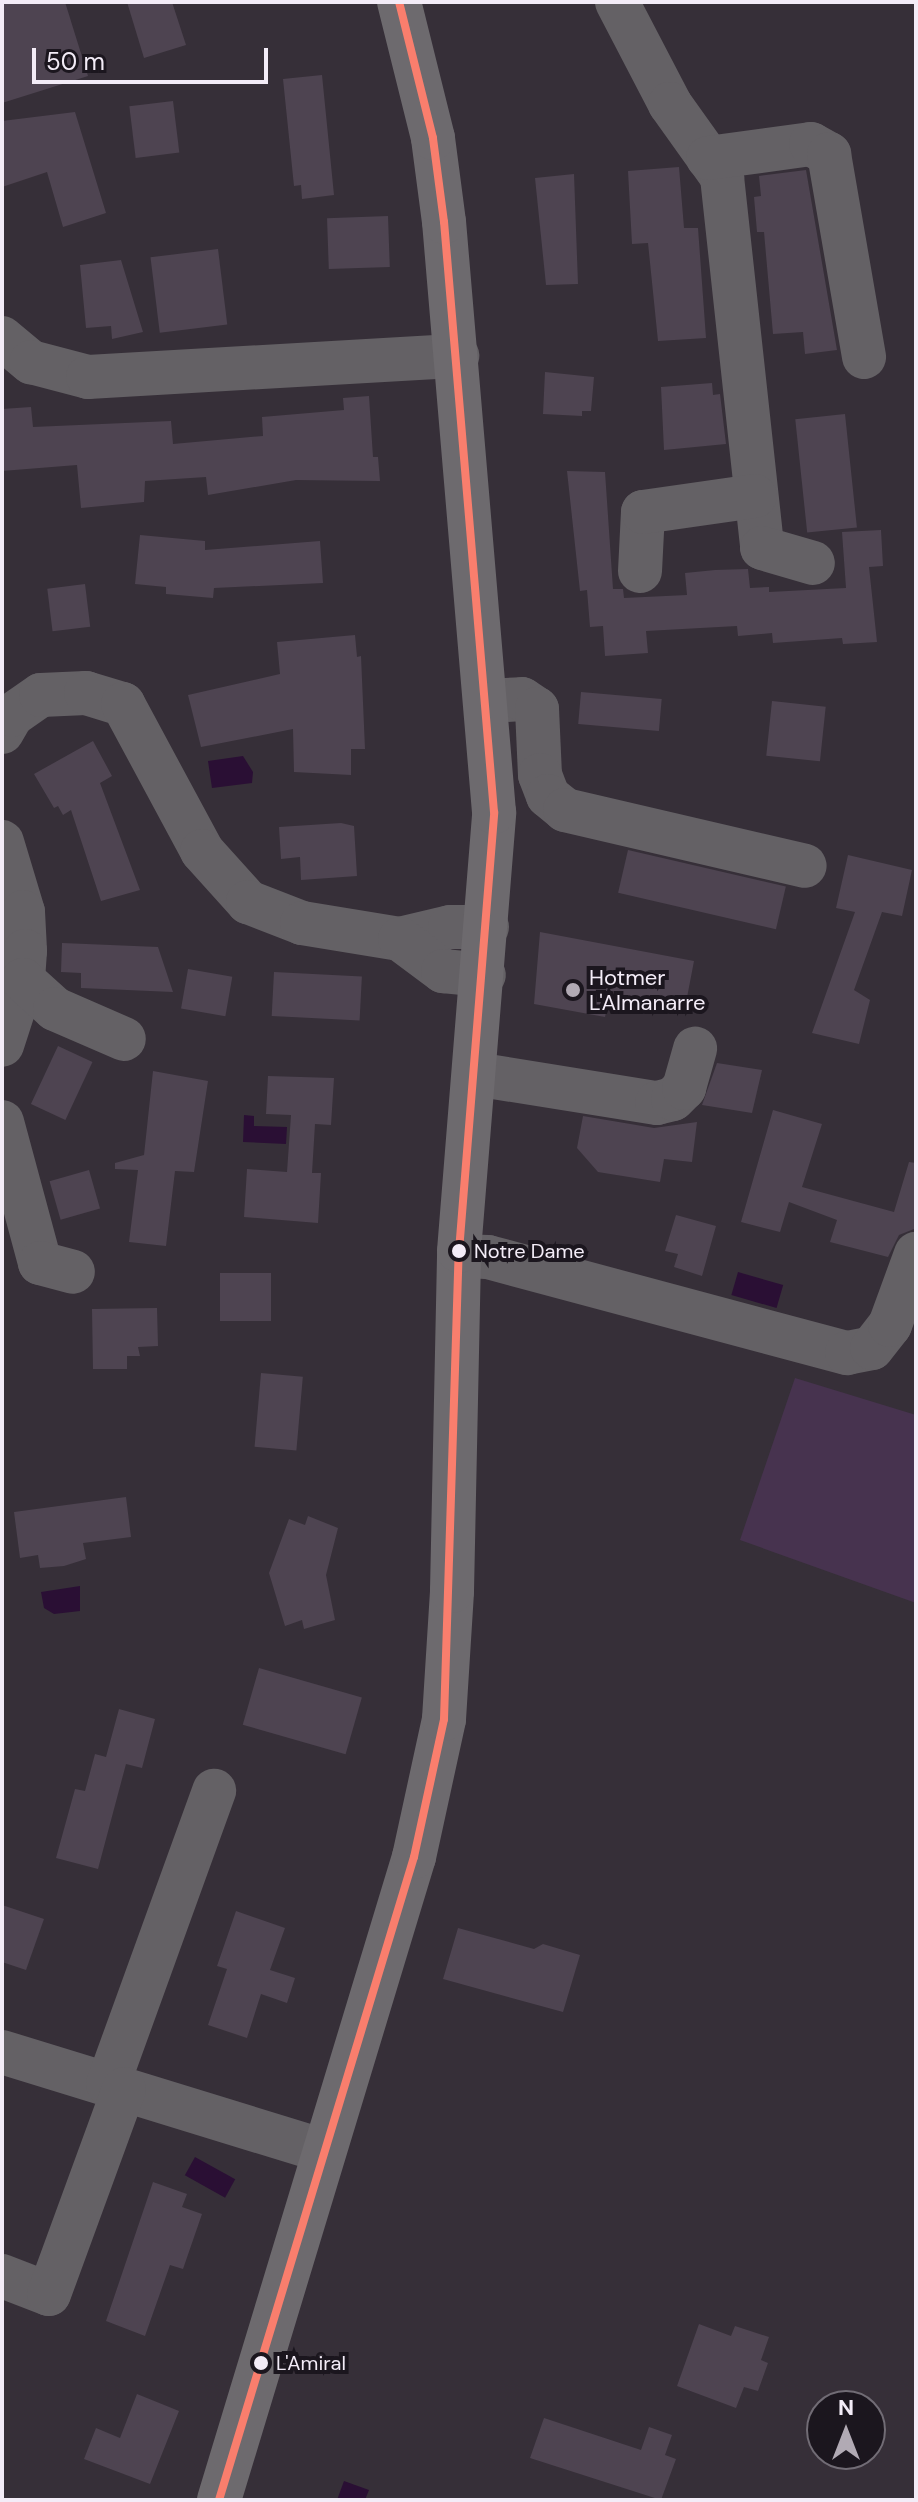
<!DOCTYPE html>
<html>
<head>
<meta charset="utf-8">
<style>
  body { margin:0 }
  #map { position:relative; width:918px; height:2502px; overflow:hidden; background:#362f38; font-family:"DM Sans",sans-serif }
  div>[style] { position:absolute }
  .green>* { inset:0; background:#47334f }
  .water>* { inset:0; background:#2a0f34; transform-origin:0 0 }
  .building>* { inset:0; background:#4e4451; transform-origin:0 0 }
  .minor>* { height:44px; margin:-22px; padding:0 22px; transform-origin:22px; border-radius:22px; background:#646165 }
  .major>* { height:44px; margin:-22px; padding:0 22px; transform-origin:22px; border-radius:22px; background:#6d6a6e }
  .bus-1>* { height:8px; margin:-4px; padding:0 4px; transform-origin:4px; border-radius:4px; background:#f97e6d }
  .dots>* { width:22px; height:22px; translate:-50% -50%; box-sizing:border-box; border:4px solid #1b161e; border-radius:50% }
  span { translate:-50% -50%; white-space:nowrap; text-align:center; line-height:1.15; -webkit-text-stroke:8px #1b161e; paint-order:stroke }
  .bus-label { font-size:20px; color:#f3ecf7 }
  .left { translate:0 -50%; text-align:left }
  .poi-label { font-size:22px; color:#f3ecf7 }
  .frame { position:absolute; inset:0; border:4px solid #f3ecf7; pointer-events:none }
  .north { position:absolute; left:806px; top:2390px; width:80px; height:80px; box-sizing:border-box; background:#1b161e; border:2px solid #716c75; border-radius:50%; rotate:0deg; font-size:22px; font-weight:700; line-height:32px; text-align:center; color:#f3ecf7 }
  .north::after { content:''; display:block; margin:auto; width:28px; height:36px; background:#b1aab4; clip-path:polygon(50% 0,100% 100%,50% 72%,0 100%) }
  .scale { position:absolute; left:32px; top:48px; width:236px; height:36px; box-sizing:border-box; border:4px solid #f3ecf7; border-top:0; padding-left:10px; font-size:24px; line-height:28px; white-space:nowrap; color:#f3ecf7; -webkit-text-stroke:6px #1b161e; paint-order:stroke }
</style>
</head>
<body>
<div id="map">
  <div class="green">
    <i style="clip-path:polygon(795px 1378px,916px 1415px,916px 1603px,740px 1540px)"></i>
  </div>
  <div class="water">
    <i style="clip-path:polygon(243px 756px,253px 772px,252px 783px,212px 788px,208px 761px)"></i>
    <i style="clip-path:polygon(244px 1115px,254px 1116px,254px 1126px,287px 1127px,286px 1144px,243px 1142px)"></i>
    <i style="left:738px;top:1272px;width:47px;height:24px;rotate:16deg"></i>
    <i style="clip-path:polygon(80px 1586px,80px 1611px,54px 1614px,44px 1608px,41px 1592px)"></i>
    <i style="left:195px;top:2157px;width:46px;height:21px;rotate:29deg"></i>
    <i style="clip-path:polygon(344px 2481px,369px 2490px,365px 2500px,337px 2500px)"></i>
  </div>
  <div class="building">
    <i style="clip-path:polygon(2px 2px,65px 2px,88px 76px,2px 103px)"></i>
    <i style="clip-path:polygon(127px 2px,172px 2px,186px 45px,144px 58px)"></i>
    <i style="clip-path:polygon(322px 75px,334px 195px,302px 199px,301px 185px,294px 186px,283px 79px)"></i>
    <i style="left:173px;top:101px;width:52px;height:44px;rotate:83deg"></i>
    <i style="clip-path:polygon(75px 112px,106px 213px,63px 227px,47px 172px,2px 187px,2px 121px)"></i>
    <i style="clip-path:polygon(679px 167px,684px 228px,698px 228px,706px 338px,658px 341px,648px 243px,632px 244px,628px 171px)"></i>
    <i style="clip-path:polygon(806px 170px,837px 350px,805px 354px,803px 332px,773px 334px,764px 232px,757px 232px,754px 197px,761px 196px,759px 176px)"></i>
    <i style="clip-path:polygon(574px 174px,578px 284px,546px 285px,535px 178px)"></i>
    <i style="left:388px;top:216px;width:51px;height:61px;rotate:88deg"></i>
    <i style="left:218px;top:249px;width:76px;height:68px;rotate:83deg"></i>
    <i style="clip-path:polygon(121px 260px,143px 332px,112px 339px,111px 326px,86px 328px,80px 265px)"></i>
    <i style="clip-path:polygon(545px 372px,594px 377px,591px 411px,582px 411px,582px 416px,543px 414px)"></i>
    <i style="clip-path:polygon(712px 383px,713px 395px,720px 394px,726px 444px,664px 450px,661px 387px)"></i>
    <i style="clip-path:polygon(369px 396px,373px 457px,378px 457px,380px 481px,296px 480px,208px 495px,206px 477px,145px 481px,144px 502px,81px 508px,77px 465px,2px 471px,2px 409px,31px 407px,33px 427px,171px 421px,173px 444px,263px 436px,262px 417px,344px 410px,343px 398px)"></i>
    <i style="left:845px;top:414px;width:114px;height:50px;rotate:84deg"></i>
    <i style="clip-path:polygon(567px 471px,605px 472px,613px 589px,623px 589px,624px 598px,687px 595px,685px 573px,715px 570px,748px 569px,750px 588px,769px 587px,769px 592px,846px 588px,842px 532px,881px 530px,883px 566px,869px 567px,877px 642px,843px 644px,842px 638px,773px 643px,772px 633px,738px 636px,737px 626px,646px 631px,648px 653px,605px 656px,603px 626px,590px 627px,587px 590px,580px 591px)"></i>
    <i style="clip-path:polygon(140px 535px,205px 541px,205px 550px,320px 541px,323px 583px,214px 588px,213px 598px,166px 594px,166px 587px,135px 584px)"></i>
    <i style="left:85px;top:584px;width:43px;height:38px;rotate:83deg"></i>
    <i style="clip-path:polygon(355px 635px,357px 657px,361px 656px,365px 749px,351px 749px,351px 775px,294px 772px,293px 729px,201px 747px,188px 695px,280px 674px,277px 642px)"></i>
    <i style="left:581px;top:692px;width:81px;height:32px;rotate:5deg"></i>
    <i style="left:772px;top:701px;width:54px;height:55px;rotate:6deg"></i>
    <i style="clip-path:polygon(93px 741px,112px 776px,100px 783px,140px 890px,101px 901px,71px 810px,63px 815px,58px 806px,54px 808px,34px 774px)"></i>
    <i style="clip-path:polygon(341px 823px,354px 826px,357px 876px,301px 880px,300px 857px,281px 859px,279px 827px)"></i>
    <i style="left:628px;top:850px;width:162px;height:44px;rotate:13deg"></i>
    <i style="clip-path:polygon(848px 855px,912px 870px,902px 916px,882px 912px,854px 990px,870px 1000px,859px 1044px,812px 1033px,855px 912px,836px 908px)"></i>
    <i style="clip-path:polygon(540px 932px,694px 961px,685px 1008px,627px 997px,626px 1006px,608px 1003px,605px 1017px,534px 1004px)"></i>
    <i style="clip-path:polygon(62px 943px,158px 947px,173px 992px,81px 988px,81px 973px,61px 972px)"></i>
    <i style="left:188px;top:969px;width:45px;height:40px;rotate:10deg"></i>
    <i style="left:274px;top:972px;width:88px;height:44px;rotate:3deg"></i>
    <i style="left:58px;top:1046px;width:38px;height:64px;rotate:25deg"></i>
    <i style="clip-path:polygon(717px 1063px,762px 1070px,752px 1113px,702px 1105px)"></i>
    <i style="clip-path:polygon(153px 1071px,208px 1081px,194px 1172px,175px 1171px,166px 1246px,129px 1242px,138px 1170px,115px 1169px,115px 1163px,144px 1155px)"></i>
    <i style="clip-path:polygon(268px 1076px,334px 1078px,331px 1125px,315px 1124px,312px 1173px,321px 1173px,318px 1223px,244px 1217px,247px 1169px,287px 1172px,291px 1115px,266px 1114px)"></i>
    <i style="clip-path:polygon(773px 1110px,822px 1124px,802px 1187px,894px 1212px,909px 1162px,916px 1163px,916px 1223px,914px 1229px,899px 1235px,888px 1257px,830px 1242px,837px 1220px,789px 1202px,780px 1232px,741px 1222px)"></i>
    <i style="clip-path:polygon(583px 1116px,654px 1128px,697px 1122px,692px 1162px,664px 1159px,660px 1182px,598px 1172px,577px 1148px)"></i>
    <i style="left:89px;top:1170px;width:40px;height:41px;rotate:74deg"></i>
    <i style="clip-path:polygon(676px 1215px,716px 1226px,702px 1276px,674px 1267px,678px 1254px,665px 1251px)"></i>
    <i style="left:220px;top:1273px;width:51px;height:48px"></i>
    <i style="clip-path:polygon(157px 1308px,158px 1346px,138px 1347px,140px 1356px,127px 1356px,127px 1369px,93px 1369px,92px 1309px)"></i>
    <i style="left:261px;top:1373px;width:42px;height:74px;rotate:5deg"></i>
    <i style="clip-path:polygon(126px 1497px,131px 1537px,83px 1543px,86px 1559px,64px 1566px,40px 1568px,38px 1555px,20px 1558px,14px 1512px)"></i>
    <i style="clip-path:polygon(308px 1516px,338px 1528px,326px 1575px,335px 1620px,304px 1629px,302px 1620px,285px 1626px,269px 1573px,289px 1519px,305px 1525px)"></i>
    <i style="left:259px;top:1668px;width:107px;height:59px;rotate:16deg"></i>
    <i style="clip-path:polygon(119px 1709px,155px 1719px,142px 1768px,126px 1764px,98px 1869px,56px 1858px,75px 1789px,85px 1791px,95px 1754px,106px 1757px)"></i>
    <i style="clip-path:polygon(2px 1905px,44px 1919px,26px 1970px,2px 1962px)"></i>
    <i style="clip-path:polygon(236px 1911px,285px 1928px,270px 1970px,295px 1978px,287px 2003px,261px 1994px,247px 2038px,208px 2025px,227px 1969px,217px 1966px)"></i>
    <i style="clip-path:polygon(458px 1928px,534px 1949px,543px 1944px,580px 1955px,563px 2012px,443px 1979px)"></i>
    <i style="clip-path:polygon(153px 2182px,187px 2194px,182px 2207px,202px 2214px,183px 2269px,170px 2265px,145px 2336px,106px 2321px)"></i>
    <i style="clip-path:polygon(699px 2324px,731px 2336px,735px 2326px,769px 2337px,761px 2360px,768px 2363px,758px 2391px,744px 2387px,736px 2408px,677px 2386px)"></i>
    <i style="clip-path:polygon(137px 2394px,179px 2411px,150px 2484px,84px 2459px,96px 2428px,120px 2438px)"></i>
    <i style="clip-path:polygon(544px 2418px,641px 2450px,649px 2427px,672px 2435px,665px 2455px,676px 2459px,661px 2500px,530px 2458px)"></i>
  </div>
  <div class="minor">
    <i style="left:617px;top:2px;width:115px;rotate:62.5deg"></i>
    <i style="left:670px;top:104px;width:90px;rotate:54.5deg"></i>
    <i style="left:722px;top:177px;width:373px;rotate:83.8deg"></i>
    <i style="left:762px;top:548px;width:53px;rotate:16.4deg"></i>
    <i style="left:708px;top:158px;width:104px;rotate:-7.7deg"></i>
    <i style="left:811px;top:144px;width:21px;rotate:29deg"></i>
    <i style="left:829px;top:154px;width:206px;rotate:80.2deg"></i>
    <i style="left:2px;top:338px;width:38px;rotate:40deg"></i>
    <i style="left:31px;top:362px;width:59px;rotate:14.7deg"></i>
    <i style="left:88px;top:377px;width:370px;rotate:-3.3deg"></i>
    <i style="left:640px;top:571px;width:59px;rotate:-87.1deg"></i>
    <i style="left:643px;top:512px;width:113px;rotate:-8.1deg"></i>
    <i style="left:486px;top:701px;width:36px;rotate:-3deg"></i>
    <i style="left:522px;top:699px;width:18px;rotate:34deg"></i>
    <i style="left:537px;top:709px;width:66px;rotate:87.4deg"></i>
    <i style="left:540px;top:775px;width:22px;rotate:69deg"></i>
    <i style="left:548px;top:796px;width:22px;rotate:39deg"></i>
    <i style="left:565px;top:810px;width:246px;rotate:13.1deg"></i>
    <i style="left:2px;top:732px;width:20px;rotate:-60deg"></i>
    <i style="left:12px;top:715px;width:35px;rotate:-35deg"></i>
    <i style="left:41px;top:695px;width:45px;rotate:-2.5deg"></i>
    <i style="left:86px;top:693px;width:39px;rotate:17deg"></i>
    <i style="left:123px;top:704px;width:167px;rotate:61.7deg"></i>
    <i style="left:202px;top:851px;width:69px;rotate:48deg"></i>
    <i style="left:248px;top:902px;width:58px;rotate:21.3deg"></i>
    <i style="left:302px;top:923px;width:99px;rotate:9.3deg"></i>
    <i style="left:400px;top:939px;width:51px;rotate:-13.5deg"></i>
    <i style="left:450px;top:927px;width:37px"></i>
    <i style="left:2px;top:842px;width:73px;rotate:73.3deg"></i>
    <i style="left:23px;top:912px;width:39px;rotate:87deg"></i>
    <i style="left:25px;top:951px;width:29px;rotate:94deg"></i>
    <i style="left:23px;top:980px;width:68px;rotate:107.9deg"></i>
    <i style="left:400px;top:939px;width:54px;rotate:36.7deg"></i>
    <i style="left:443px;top:971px;width:41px;rotate:5.6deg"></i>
    <i style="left:23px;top:980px;width:43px;rotate:42.2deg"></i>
    <i style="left:55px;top:1009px;width:75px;rotate:23.5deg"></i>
    <i style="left:475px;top:1074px;width:184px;rotate:9.1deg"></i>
    <i style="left:657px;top:1103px;width:16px;rotate:-14deg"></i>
    <i style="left:673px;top:1099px;width:16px;rotate:-45deg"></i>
    <i style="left:684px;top:1088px;width:41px;rotate:-74.2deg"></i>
    <i style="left:2px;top:1122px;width:146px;rotate:74.9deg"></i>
    <i style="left:40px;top:1263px;width:34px;rotate:15deg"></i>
    <i style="left:459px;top:1256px;width:29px;rotate:2deg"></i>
    <i style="left:488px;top:1257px;width:372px;rotate:15deg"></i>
    <i style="left:847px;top:1353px;width:25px;rotate:-11deg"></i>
    <i style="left:872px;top:1348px;width:29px;rotate:-52deg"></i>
    <i style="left:890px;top:1325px;width:76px;rotate:-69.9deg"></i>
    <i style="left:2px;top:2052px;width:337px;rotate:17.1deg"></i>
    <i style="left:108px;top:2084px;width:312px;rotate:-70.1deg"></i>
    <i style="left:2px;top:2276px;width:50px;rotate:21deg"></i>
    <i style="left:49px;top:2294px;width:218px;rotate:-69.9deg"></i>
  </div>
  <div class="major">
    <i style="left:219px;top:2500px;width:672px;rotate:-73.13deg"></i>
    <i style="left:414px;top:1857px;width:141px;rotate:-77.7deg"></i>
    <i style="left:444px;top:1719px;width:128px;rotate:-86.4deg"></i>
    <i style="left:452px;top:1591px;width:340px;rotate:-88.8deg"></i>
    <i style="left:459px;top:1251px;width:440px;rotate:-85.4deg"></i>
    <i style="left:494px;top:812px;width:592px;rotate:-94.84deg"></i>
    <i style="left:444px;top:222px;width:85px;rotate:-97.5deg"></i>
    <i style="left:433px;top:138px;width:140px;rotate:-104deg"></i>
  </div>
  <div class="bus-1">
    <i style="left:219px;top:2500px;width:672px;rotate:-73.13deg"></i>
    <i style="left:414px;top:1857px;width:141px;rotate:-77.7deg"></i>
    <i style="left:444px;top:1719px;width:468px;rotate:-88.2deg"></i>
    <i style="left:459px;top:1251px;width:440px;rotate:-85.4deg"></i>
    <i style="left:494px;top:812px;width:592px;rotate:-94.84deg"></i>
    <i style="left:444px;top:222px;width:85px;rotate:-97.5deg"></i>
    <i style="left:433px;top:138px;width:140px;rotate:-104deg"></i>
  </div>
  <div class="dots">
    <i style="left:573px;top:990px;background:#b1aab4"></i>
    <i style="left:459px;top:1251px;background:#f3ecf7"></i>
    <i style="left:261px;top:2363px;background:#f3ecf7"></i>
  </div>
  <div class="bus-label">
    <span class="left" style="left:474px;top:1251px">Notre Dame</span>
    <span class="left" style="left:276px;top:2363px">L'Amiral</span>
  </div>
  <div class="poi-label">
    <span class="left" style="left:589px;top:990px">Hotmer<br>L'Almanarre</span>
  </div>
  <div class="frame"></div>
  <div class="north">N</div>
  <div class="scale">50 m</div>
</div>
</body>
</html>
